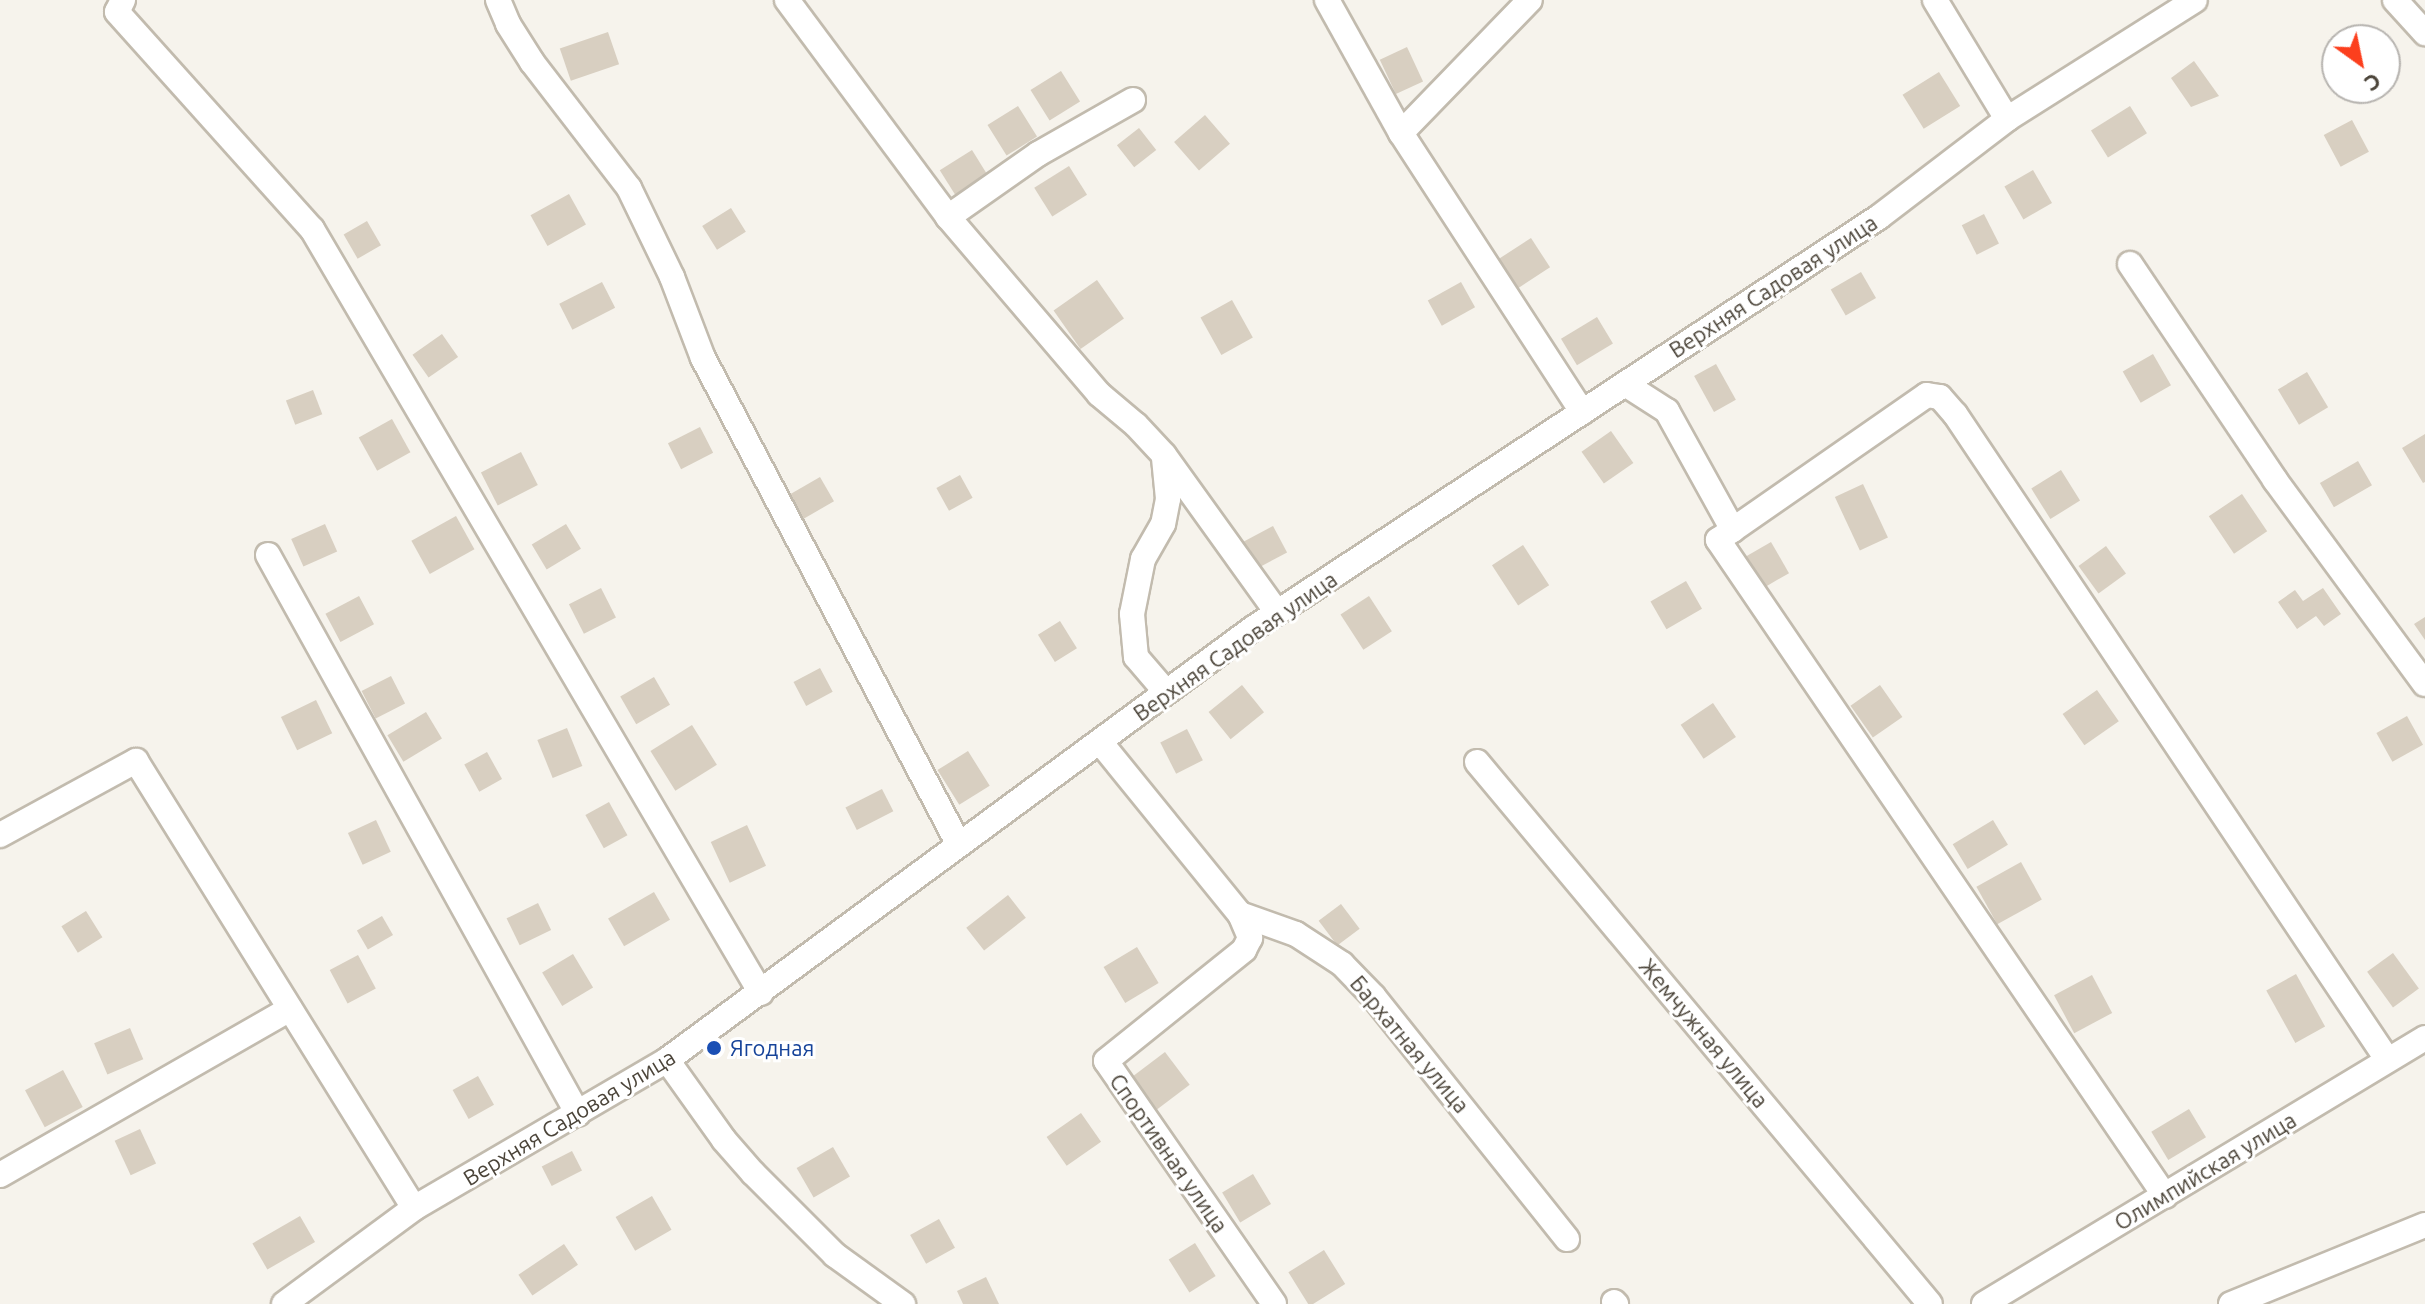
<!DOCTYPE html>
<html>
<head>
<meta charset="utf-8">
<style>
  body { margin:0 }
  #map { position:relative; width:2425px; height:1304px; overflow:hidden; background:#f6f3ec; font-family:Ubuntu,sans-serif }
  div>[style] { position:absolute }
  .building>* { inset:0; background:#d8cfc1; transform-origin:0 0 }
  .roads { filter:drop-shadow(2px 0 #c2bbae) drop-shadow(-2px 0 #c2bbae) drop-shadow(0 2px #c2bbae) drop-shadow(0 -2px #c2bbae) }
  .minor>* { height:24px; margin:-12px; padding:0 12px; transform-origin:12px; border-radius:12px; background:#fff }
  .dots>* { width:22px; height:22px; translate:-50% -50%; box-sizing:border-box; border:4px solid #fff; border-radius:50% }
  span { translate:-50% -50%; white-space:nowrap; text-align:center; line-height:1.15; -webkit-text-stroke:6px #fff; paint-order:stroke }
  .street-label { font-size:22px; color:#4b4439 }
  .transit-label { font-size:22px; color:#164399 }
  .left { translate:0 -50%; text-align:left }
  .north { position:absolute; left:2321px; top:24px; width:80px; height:80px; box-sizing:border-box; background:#fff; border:2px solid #b7b4b0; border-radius:50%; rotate:147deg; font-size:22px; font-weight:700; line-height:32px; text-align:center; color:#4b4439 }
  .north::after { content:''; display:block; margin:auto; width:28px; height:36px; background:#fc3f1d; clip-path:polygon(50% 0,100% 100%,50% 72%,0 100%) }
</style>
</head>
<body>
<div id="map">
  <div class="building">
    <i style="left:608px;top:32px;width:34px;height:51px;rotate:71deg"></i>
    <i style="left:1407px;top:47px;width:38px;height:30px;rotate:65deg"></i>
    <i style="clip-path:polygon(2194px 61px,2219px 96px,2191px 107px,2171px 78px)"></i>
    <i style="left:1061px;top:71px;width:36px;height:36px;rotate:58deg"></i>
    <i style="left:1939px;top:72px;width:40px;height:43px;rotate:58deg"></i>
    <i style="left:1018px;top:106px;width:36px;height:36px;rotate:58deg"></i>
    <i style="left:2130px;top:106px;width:32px;height:46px;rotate:58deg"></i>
    <i style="left:1205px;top:115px;width:38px;height:41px;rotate:49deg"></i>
    <i style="left:2352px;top:120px;width:36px;height:32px;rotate:62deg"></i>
    <i style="left:1139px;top:128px;width:28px;height:28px;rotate:52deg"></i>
    <i style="left:972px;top:150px;width:32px;height:38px;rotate:58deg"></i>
    <i style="left:1069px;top:166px;width:34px;height:41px;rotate:58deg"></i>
    <i style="left:2033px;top:170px;width:38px;height:33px;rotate:60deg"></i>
    <i style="left:569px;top:194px;width:35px;height:44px;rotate:61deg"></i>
    <i style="left:731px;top:208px;width:28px;height:34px;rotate:58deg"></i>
    <i style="left:1984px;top:214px;width:33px;height:25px;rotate:63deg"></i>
    <i style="left:367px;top:221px;width:28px;height:27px;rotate:60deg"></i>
    <i style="left:1531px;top:238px;width:35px;height:40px;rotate:57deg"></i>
    <i style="left:1861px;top:272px;width:30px;height:35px;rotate:60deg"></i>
    <i style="left:1097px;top:280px;width:47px;height:53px;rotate:55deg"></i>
    <i style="left:602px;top:282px;width:29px;height:48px;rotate:63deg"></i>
    <i style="left:1461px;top:282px;width:29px;height:38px;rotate:61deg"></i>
    <i style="left:1232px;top:300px;width:43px;height:36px;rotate:61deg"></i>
    <i style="left:1597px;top:317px;width:31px;height:42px;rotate:59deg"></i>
    <i style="left:442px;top:334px;width:28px;height:36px;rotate:55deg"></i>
    <i style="left:2153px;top:354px;width:36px;height:35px;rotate:60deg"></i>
    <i style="left:1716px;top:364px;width:41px;height:25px;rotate:61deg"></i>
    <i style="left:2307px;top:372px;width:41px;height:34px;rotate:59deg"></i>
    <i style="left:313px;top:390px;width:26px;height:29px;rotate:69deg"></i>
    <i style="left:392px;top:419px;width:38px;height:38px;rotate:61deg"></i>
    <i style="left:700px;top:427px;width:29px;height:36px;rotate:63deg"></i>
    <i style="left:1611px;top:431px;width:39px;height:36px;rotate:55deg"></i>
    <i style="clip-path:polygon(2425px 434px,2425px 482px,2423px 483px,2402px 448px)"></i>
    <i style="left:521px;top:452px;width:37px;height:45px;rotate:63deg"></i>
    <i style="left:2358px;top:461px;width:28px;height:44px;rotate:60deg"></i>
    <i style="left:2061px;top:470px;width:36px;height:35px;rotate:58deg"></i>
    <i style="left:960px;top:475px;width:26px;height:27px;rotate:61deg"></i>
    <i style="left:820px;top:477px;width:28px;height:39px;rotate:60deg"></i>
    <i style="left:1863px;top:484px;width:59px;height:31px;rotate:65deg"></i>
    <i style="left:2242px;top:494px;width:45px;height:40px;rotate:56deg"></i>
    <i style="left:456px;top:516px;width:38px;height:51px;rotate:61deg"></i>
    <i style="left:325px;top:524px;width:30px;height:37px;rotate:66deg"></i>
    <i style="left:566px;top:524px;width:29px;height:40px;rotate:59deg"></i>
    <i style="left:1273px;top:526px;width:30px;height:33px;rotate:62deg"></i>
    <i style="left:1771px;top:542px;width:36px;height:29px;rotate:60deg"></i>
    <i style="left:1523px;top:545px;width:48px;height:37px;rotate:57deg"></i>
    <i style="left:2106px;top:546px;width:34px;height:34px;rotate:54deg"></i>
    <i style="left:1686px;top:581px;width:32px;height:41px;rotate:60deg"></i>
    <i style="left:601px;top:588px;width:33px;height:36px;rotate:63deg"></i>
    <i style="clip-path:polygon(2323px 588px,2341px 614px,2324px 626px,2316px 616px,2297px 629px,2278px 602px,2295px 590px,2303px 601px)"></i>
    <i style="left:359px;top:596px;width:32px;height:38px;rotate:62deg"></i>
    <i style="left:1369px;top:596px;width:42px;height:34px;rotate:57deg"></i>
    <i style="clip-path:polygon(2425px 617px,2425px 640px,2414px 624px)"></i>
    <i style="left:1060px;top:621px;width:32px;height:26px;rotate:58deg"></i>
    <i style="left:820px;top:668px;width:27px;height:30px;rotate:62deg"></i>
    <i style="left:391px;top:676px;width:31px;height:33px;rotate:63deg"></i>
    <i style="left:654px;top:677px;width:32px;height:39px;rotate:60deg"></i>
    <i style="left:1242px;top:685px;width:35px;height:43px;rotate:51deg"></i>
    <i style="left:1880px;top:685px;width:39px;height:36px;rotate:55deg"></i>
    <i style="left:2097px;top:690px;width:38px;height:42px;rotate:55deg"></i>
    <i style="left:316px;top:700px;width:37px;height:39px;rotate:64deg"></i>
    <i style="left:1713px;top:703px;width:41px;height:39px;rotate:56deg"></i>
    <i style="left:426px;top:712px;width:31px;height:45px;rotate:59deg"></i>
    <i style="left:2407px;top:716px;width:33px;height:35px;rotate:61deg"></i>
    <i style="left:692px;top:725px;width:47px;height:49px;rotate:58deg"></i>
    <i style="left:567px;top:728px;width:41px;height:32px;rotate:68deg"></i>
    <i style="left:1187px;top:729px;width:35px;height:30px;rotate:63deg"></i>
    <i style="left:968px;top:751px;width:41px;height:36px;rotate:58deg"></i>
    <i style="left:487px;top:752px;width:31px;height:26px;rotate:61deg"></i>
    <i style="left:882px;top:789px;width:25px;height:41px;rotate:63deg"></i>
    <i style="left:609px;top:802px;width:38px;height:27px;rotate:61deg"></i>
    <i style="left:376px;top:820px;width:35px;height:31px;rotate:65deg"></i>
    <i style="left:1993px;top:820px;width:29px;height:47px;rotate:59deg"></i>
    <i style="left:747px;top:825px;width:45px;height:40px;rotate:65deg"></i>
    <i style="left:2021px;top:862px;width:43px;height:51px;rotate:61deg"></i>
    <i style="left:654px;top:892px;width:32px;height:53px;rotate:60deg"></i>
    <i style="left:1008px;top:895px;width:29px;height:53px;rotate:52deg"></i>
    <i style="left:538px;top:903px;width:30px;height:35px;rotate:64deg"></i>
    <i style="left:1341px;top:904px;width:31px;height:28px;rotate:53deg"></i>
    <i style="left:86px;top:911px;width:31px;height:29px;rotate:58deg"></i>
    <i style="left:382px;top:916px;width:22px;height:29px;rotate:60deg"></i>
    <i style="left:1137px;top:947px;width:42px;height:39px;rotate:59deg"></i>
    <i style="left:2393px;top:953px;width:44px;height:32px;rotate:54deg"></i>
    <i style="left:573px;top:954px;width:39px;height:36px;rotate:59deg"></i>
    <i style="left:358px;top:955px;width:38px;height:32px;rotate:62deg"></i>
    <i style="left:2296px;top:974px;width:60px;height:34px;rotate:61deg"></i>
    <i style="left:2092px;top:975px;width:43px;height:43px;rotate:62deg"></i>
    <i style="left:130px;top:1028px;width:34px;height:39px;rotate:67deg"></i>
    <i style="left:1165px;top:1052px;width:41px;height:41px;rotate:53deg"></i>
    <i style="left:63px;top:1070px;width:42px;height:43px;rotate:62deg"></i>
    <i style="left:478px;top:1076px;width:33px;height:29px;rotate:61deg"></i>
    <i style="left:2189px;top:1109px;width:33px;height:44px;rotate:59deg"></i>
    <i style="left:1081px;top:1113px;width:35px;height:42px;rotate:55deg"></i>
    <i style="left:140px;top:1129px;width:38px;height:28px;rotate:65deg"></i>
    <i style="left:833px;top:1147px;width:34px;height:42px;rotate:60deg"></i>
    <i style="left:572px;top:1151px;width:22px;height:34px;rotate:63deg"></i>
    <i style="left:1253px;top:1174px;width:35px;height:36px;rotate:59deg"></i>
    <i style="left:652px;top:1196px;width:39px;height:42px;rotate:60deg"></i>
    <i style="left:300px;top:1216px;width:30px;height:55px;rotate:60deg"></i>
    <i style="left:939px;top:1219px;width:33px;height:33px;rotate:61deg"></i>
    <i style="left:1195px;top:1243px;width:39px;height:31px;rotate:58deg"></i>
    <i style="left:564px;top:1244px;width:25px;height:55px;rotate:56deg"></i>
    <i style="left:1324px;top:1250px;width:40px;height:42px;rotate:58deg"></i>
    <i style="clip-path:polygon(986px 1277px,999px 1304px,963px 1304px,957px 1291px)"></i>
  </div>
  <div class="roads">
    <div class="minor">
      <i style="left:123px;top:0;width:13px;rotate:117deg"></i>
      <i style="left:117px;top:12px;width:292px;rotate:48.1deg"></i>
      <i style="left:312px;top:229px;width:886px;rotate:59.56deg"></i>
      <i style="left:498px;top:0;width:26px;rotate:67deg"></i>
      <i style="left:508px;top:24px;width:45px;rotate:57.7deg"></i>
      <i style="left:532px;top:62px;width:159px;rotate:52.4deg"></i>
      <i style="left:629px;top:188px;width:99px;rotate:64.2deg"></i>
      <i style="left:672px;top:277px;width:87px;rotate:69.1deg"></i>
      <i style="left:703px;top:358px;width:550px;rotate:62.27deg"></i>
      <i style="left:787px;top:0;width:270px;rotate:53.4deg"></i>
      <i style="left:1327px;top:0;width:152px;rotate:60.9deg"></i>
      <i style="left:1401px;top:133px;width:333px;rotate:57deg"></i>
      <i style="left:1935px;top:0;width:139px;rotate:58.8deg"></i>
      <i style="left:2395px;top:0;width:45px;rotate:47.7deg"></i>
      <i style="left:1133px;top:100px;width:109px;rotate:150.4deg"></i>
      <i style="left:1038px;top:154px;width:110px;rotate:145deg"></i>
      <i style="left:948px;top:217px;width:233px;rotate:49.5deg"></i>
      <i style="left:1099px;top:394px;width:48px;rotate:40deg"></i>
      <i style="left:1136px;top:425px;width:41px;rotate:47deg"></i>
      <i style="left:1164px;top:455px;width:193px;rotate:54.3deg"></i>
      <i style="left:1401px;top:133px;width:185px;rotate:-45.9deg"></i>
      <i style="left:2130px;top:264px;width:260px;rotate:56.1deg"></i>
      <i style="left:2275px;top:480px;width:253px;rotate:53.7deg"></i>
      <i style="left:1625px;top:384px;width:50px;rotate:32.7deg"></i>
      <i style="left:1667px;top:411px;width:136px;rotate:61deg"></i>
      <i style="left:1164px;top:458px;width:41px;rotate:84.4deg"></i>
      <i style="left:1168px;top:499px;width:25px;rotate:101deg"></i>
      <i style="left:1163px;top:524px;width:40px;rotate:119.7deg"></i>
      <i style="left:1143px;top:559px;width:56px;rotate:101.3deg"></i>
      <i style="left:1132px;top:614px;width:43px;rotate:84.7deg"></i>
      <i style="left:1136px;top:657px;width:46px;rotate:49.4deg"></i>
      <i style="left:268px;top:555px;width:639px;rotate:60.99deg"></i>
      <i style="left:1100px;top:742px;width:222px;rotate:50.9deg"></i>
      <i style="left:1240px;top:914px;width:59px;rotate:19.7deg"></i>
      <i style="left:1296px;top:934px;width:55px;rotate:33.1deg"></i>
      <i style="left:1342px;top:964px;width:45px;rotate:45.9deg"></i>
      <i style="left:1373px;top:996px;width:311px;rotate:51.4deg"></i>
      <i style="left:1477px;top:762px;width:706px;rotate:50.11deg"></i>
      <i style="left:0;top:835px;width:155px;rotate:-28.6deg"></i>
      <i style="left:136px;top:761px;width:526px;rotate:58.12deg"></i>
      <i style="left:1240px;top:914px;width:26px;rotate:67deg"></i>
      <i style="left:1250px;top:938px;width:13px;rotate:117deg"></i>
      <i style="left:1244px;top:950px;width:177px;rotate:141.2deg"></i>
      <i style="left:1106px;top:1061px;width:295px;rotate:55.3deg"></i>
      <i style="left:667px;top:1060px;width:98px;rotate:54.5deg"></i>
      <i style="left:724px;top:1140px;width:44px;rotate:48.7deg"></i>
      <i style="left:753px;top:1173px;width:116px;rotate:45deg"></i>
      <i style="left:835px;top:1255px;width:84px;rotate:35.8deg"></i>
      <i style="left:0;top:1175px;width:334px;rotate:-29.8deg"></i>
      <i style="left:2165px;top:1196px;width:794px;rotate:-124.27deg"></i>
      <i style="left:1718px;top:540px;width:254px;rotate:-34.8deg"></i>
      <i style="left:1927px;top:395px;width:13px;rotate:9deg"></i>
      <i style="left:1940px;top:397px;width:23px;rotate:49deg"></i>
      <i style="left:1955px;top:414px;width:776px;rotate:56.19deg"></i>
      <i style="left:1614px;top:1302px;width:3px;rotate:45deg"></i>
      <i style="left:284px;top:1304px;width:162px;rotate:-36.4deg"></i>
      <i style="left:414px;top:1208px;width:293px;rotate:-30.3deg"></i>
      <i style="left:667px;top:1060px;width:727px;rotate:-36.38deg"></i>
      <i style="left:1252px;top:629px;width:750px;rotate:-33.31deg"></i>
      <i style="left:1879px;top:217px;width:161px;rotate:-37.4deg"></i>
      <i style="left:2007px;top:119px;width:222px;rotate:-32.3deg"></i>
      <i style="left:1984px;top:1304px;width:515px;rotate:-31.1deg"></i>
      <i style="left:2231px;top:1304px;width:209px;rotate:-22.2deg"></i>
    </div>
  </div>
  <div class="dots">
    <i style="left:714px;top:1048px;background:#1a4fb4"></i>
  </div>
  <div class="street-label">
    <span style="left:1773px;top:286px;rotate:-33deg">Верхняя Садовая улица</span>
    <span style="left:1235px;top:646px;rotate:-35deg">Верхняя Садовая улица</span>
    <span style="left:1704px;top:1033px;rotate:50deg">Жемчужная улица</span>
    <span style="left:1410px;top:1044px;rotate:50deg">Бархатная улица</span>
    <span style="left:569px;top:1117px;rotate:-31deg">Верхняя Садовая улица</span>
    <span style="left:1169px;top:1153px;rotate:55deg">Спортивная улица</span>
    <span style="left:2205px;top:1171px;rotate:-31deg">Олимпийская улица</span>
  </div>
  <div class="transit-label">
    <span class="left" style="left:730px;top:1048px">Ягодная</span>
  </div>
  <div class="north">С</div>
</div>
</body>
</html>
